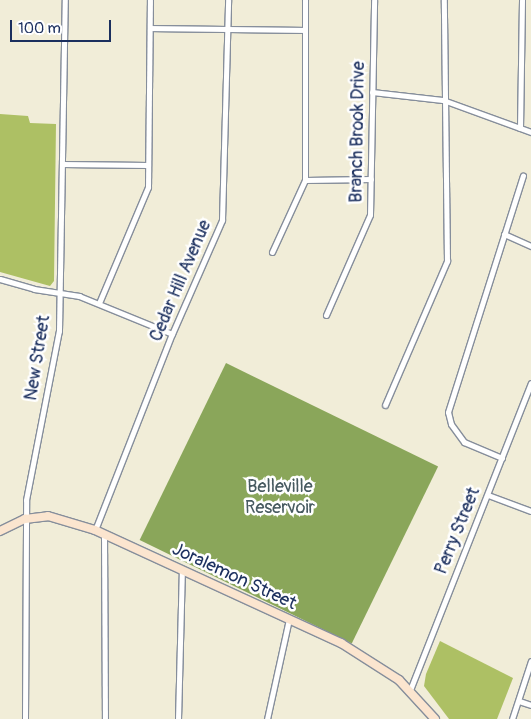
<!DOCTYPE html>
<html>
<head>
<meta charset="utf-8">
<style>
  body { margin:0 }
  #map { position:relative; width:531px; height:719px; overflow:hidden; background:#f1edd8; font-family:Pangolin,sans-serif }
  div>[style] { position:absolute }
  .green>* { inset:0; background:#adc064 }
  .forest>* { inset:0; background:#8aa65a; transform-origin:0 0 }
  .roads { filter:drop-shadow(1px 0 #868e9b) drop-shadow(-1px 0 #868e9b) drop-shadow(0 1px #868e9b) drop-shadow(0 -1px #868e9b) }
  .street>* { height:5px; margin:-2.5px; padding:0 2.5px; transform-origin:2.5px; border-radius:2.5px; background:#fff }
  .secondary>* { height:8px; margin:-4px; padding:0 4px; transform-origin:4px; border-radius:4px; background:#fbe5cf }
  span { translate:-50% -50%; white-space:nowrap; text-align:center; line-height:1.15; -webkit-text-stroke:5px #fff; paint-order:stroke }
  .street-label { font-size:18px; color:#1b2f5e }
  .park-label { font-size:18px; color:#475a60 }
  .scale { position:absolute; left:10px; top:20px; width:101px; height:22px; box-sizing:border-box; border:2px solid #1b2f5e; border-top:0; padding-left:6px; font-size:15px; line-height:18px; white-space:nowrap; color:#1b2f5e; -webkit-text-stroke:4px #fff; paint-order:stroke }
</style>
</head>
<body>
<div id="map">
  <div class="green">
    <i style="clip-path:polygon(0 114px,28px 116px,30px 123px,56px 124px,54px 281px,50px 286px,0 272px)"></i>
    <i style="clip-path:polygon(440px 641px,513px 678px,497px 719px,449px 719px,424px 686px,426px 674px)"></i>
  </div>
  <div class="forest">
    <i style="left:226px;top:363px;width:236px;height:197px;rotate:26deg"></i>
  </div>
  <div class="roads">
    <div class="street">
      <i style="left:150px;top:28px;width:155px;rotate:0.7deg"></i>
      <i style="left:372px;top:92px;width:71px;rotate:6.4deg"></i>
      <i style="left:443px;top:100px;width:94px;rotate:20deg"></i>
      <i style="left:520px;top:128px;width:128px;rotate:-89.1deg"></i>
      <i style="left:62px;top:164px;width:86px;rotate:0.7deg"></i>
      <i style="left:305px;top:180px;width:66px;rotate:-0.9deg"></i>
      <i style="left:504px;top:234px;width:30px;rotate:24deg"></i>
      <i style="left:272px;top:252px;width:79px;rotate:-65.4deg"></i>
      <i style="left:305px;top:180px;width:180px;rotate:-90deg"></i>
      <i style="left:0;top:279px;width:35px;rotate:16deg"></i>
      <i style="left:34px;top:289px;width:46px;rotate:8.8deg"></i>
      <i style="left:79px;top:296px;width:100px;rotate:22.2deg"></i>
      <i style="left:99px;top:303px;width:126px;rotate:-67.1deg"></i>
      <i style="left:148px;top:187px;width:187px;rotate:-89.4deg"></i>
      <i style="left:326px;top:315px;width:109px;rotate:-66.3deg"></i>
      <i style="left:370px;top:215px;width:215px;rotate:-88.9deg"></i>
      <i style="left:385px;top:405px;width:157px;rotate:-66.7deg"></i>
      <i style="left:447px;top:261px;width:261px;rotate:-90.7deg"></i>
      <i style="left:502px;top:458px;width:41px;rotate:-157.2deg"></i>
      <i style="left:464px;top:442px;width:22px;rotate:-126deg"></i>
      <i style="left:451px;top:424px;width:12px;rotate:-104deg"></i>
      <i style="left:448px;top:412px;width:248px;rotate:-72.4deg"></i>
      <i style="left:488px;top:495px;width:46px;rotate:20.4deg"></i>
      <i style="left:95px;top:530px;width:211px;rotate:-68.6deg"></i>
      <i style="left:172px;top:334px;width:124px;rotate:-66.3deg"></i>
      <i style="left:222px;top:220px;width:220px;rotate:-88.4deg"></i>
      <i style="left:104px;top:534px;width:185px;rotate:89.7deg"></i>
      <i style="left:410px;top:690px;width:330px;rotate:-68.5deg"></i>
      <i style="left:519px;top:701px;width:13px;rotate:18deg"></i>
      <i style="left:25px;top:719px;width:219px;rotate:-89.7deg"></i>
      <i style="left:26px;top:500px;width:172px;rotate:-79deg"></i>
      <i style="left:59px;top:331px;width:331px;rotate:-89deg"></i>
      <i style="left:178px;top:719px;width:149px;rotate:-88.5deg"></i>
      <i style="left:267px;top:719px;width:102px;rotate:-77.6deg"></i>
      <i style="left:512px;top:719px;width:61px;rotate:-71.9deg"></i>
    </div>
    <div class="secondary">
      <i style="left:0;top:531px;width:28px;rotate:-26deg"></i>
      <i style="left:25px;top:519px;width:23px;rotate:-7deg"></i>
      <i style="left:48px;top:516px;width:49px;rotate:16.6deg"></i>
      <i style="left:95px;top:530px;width:271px;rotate:24.7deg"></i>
      <i style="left:341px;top:643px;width:69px;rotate:32.5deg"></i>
      <i style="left:399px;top:680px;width:53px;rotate:47.3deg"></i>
    </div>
  </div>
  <div class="street-label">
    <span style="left:358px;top:132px;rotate:-89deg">Branch Brook Drive</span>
    <span style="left:181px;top:281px;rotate:-67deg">Cedar Hill Avenue</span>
    <span style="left:38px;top:358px;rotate:-81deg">New Street</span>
    <span style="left:458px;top:531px;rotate:-68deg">Perry Street</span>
    <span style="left:234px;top:577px;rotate:25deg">Joralemon Street</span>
  </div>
  <div class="park-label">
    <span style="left:280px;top:498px">Belleville<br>Reservoir</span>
  </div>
  <div class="scale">100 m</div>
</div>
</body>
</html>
